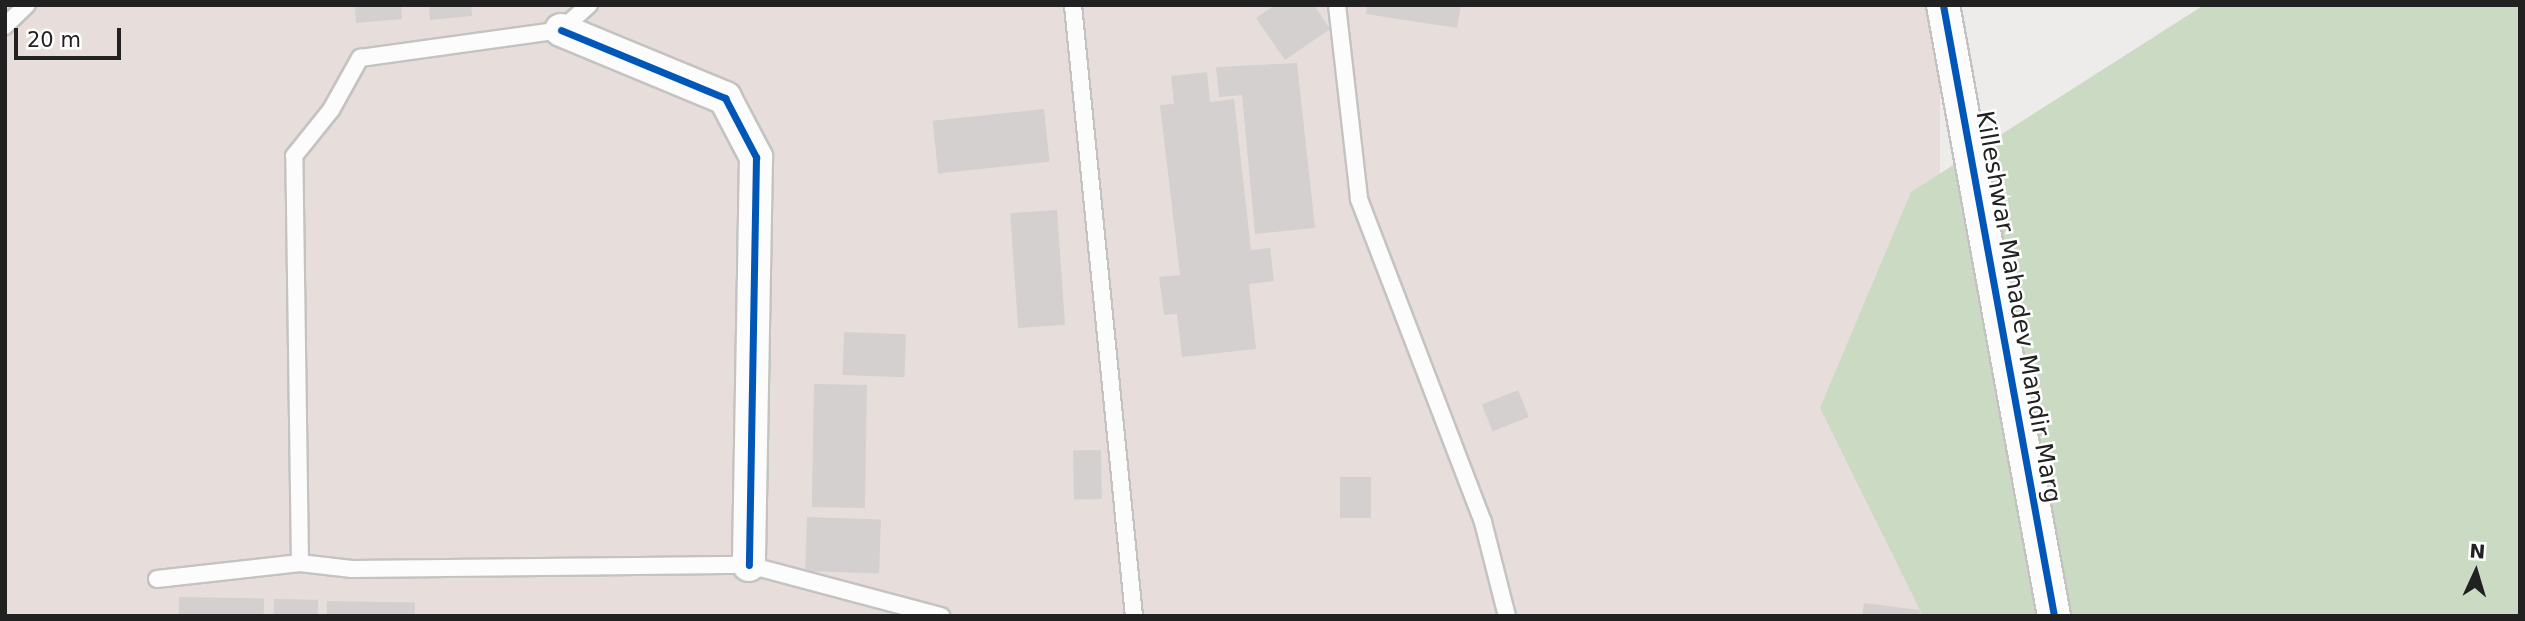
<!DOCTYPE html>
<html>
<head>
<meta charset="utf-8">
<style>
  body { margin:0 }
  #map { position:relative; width:2525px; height:621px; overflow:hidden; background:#eeecea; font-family:"DejaVu Sans",sans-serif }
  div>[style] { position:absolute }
  .military>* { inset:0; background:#e7dedb; transform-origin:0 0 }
  .forest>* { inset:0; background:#cbdac2 }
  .building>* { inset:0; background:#d3d0cf; transform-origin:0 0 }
  .roads { filter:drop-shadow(2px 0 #c4c3c2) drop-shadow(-2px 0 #c4c3c2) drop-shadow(0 2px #c4c3c2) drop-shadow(0 -2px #c4c3c2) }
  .service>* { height:16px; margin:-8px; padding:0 8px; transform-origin:8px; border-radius:8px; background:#fcfcfc }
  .minor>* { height:32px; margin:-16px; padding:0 16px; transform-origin:16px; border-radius:16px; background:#fcfcfc }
  .cycleway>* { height:7px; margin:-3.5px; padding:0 3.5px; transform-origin:3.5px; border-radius:3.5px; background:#0057b8 }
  span { translate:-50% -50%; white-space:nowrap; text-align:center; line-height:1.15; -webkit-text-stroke:5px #fff; paint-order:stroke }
  .street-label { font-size:24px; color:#212121 }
  .frame { position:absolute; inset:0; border:7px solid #212121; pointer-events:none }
  .north { position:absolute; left:2441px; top:537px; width:70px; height:70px; -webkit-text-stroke:5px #fff; paint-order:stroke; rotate:4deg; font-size:19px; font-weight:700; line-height:28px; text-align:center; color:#212121 }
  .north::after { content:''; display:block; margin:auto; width:24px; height:32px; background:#212121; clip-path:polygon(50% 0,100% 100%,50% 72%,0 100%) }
  .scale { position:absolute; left:14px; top:28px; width:107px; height:32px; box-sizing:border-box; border:4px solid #212121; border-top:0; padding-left:9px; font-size:21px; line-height:24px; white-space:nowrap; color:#212121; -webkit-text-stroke:5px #fff; paint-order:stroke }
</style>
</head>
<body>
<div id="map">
  <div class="military">
    <i style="left:5px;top:5px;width:1935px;height:611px"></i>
  </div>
  <div class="forest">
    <i style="clip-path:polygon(2204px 5px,2520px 5px,2520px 616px,1923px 616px,1820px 408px,1911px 192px)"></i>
  </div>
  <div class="building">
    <i style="clip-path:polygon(355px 5px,401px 5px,402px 19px,356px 23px)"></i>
    <i style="clip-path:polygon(429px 5px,471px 5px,472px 16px,430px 20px)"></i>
    <i style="clip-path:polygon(1275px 5px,1314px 5px,1330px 29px,1285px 60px,1256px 18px)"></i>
    <i style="clip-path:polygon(1367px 5px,1461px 5px,1457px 28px,1366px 14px)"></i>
    <i style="clip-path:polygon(1297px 63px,1315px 228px,1255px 234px,1242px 95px,1219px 97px,1216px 67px)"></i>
    <i style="clip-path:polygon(1207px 72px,1210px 102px,1234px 99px,1251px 250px,1270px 248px,1274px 281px,1249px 284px,1256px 349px,1182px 357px,1177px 314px,1164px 315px,1159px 277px,1180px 275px,1160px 105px,1174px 104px,1171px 76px)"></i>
    <i style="left:1044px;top:109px;width:53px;height:112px;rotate:84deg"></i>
    <i style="left:1057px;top:210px;width:115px;height:47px;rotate:86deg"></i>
    <i style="left:844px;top:332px;width:62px;height:43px;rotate:2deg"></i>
    <i style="left:814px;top:384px;width:53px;height:123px;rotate:1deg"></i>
    <i style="left:1518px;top:390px;width:29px;height:39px;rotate:68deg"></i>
    <i style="left:1101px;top:450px;width:49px;height:28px;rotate:89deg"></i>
    <i style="left:1340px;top:477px;width:31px;height:41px"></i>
    <i style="left:807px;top:517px;width:74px;height:54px;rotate:2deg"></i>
    <i style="left:179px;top:597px;width:85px;height:19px;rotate:1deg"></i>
    <i style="left:274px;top:599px;width:44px;height:17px;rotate:1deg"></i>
    <i style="left:327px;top:601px;width:88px;height:15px;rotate:1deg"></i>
    <i style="clip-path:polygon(1864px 603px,1920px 610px,1919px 616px,1862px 616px)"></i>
  </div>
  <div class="roads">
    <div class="service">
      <i style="left:1073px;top:5px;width:614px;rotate:84.3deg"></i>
      <i style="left:1337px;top:5px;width:195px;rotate:83.5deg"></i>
      <i style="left:1359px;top:199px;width:346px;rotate:69deg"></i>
      <i style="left:1483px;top:522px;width:97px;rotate:75.7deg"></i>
      <i style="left:5px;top:26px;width:30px;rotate:-44deg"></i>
      <i style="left:300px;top:563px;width:407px;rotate:-90.8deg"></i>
      <i style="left:294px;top:156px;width:59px;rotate:-51.2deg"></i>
      <i style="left:331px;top:110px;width:60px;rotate:-60.9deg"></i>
      <i style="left:360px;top:58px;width:203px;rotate:-7.9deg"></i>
      <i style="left:561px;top:30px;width:38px;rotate:-42deg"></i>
      <i style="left:157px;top:579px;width:144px;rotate:-6.4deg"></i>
      <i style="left:300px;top:563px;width:52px;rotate:6.6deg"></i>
      <i style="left:352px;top:569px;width:397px;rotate:-0.6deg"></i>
      <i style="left:749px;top:565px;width:199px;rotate:14.9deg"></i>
    </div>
    <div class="minor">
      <i style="left:1943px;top:5px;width:621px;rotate:79.7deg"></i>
      <i style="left:561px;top:30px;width:178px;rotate:22.5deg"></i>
      <i style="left:725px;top:98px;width:67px;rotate:62.3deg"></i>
      <i style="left:756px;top:157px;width:408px;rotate:91deg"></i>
    </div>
  </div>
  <div class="cycleway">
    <i style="left:1943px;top:5px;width:621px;rotate:79.7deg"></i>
    <i style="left:561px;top:30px;width:178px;rotate:22.5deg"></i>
    <i style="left:725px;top:98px;width:67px;rotate:62.3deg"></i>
    <i style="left:756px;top:157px;width:408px;rotate:91deg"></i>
  </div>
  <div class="street-label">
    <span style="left:2018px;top:307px;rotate:80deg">Killeshwar Mahadev Mandir Marg</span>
  </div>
  <div class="frame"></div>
  <div class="north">N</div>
  <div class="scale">20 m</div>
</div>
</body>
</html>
